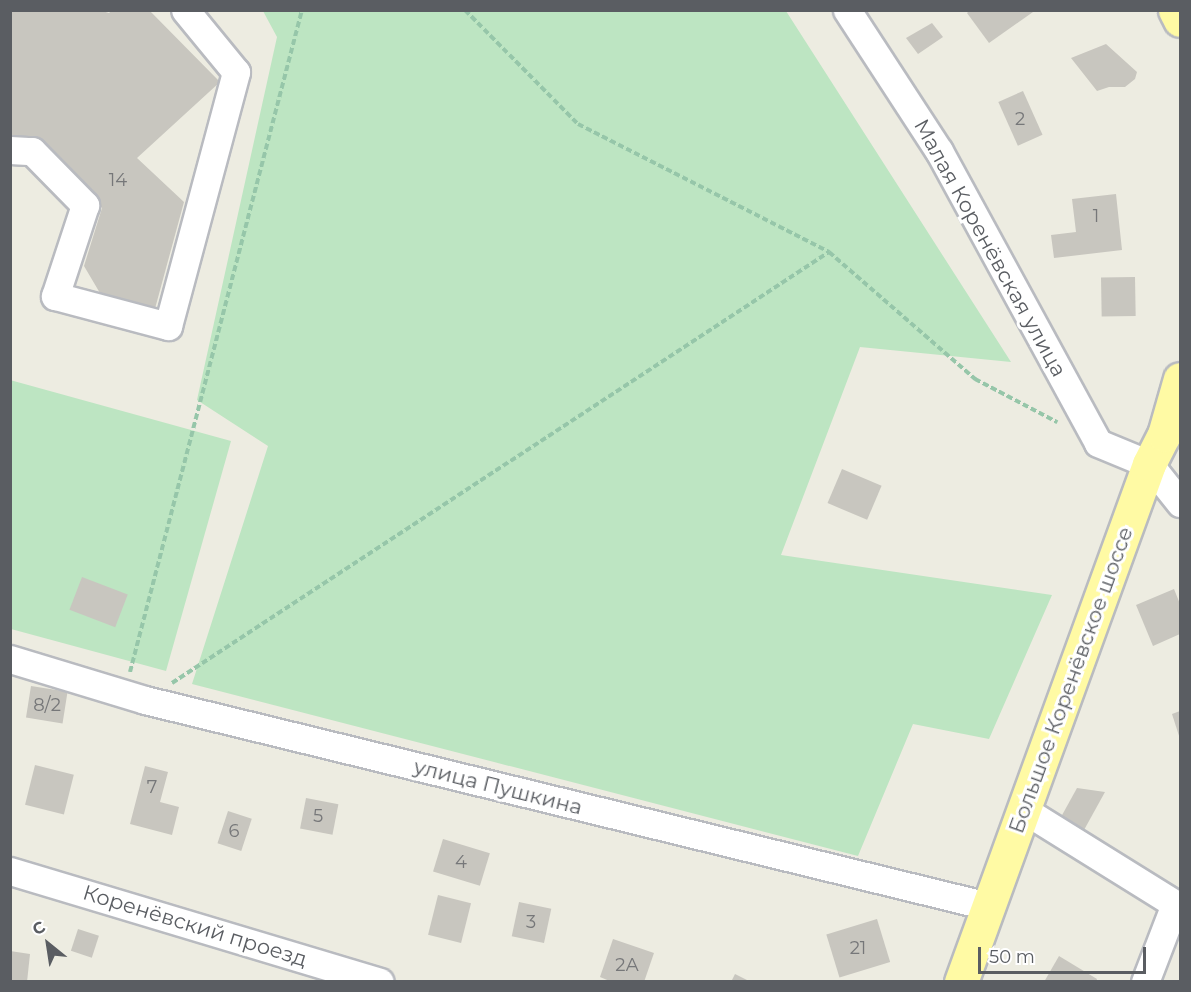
<!DOCTYPE html>
<html>
<head>
<meta charset="utf-8">
<style>
  body { margin:0 }
  #map { position:relative; width:1191px; height:992px; overflow:hidden; background:#edece1; font-family:Montserrat,sans-serif }
  div>[style] { position:absolute }
  .green>* { inset:0; background:#bde5c2 }
  .building>* { inset:0; background:#c8c6bf; transform-origin:0 0 }
  .path>* { height:4px; margin-top:-2px; transform-origin:0; background:repeating-linear-gradient(90deg,#96c6a9 0 6px,transparent 0 9px) }
  .roads { filter:drop-shadow(2px 0 #b9bbc0) drop-shadow(-2px 0 #b9bbc0) drop-shadow(0 2px #b9bbc0) drop-shadow(0 -2px #b9bbc0) }
  .minor>* { height:27px; margin:-13.5px; padding:0 13.5px; transform-origin:13.5px; border-radius:13.5px; background:#fff }
  .major>* { height:33px; margin:-16.5px; padding:0 16.5px; transform-origin:16.5px; border-radius:16.5px; background:#fffaa4 }
  span { translate:-50% -50%; white-space:nowrap; text-align:center; line-height:1.15; -webkit-text-stroke:6px #fff; paint-order:stroke }
  .number-label { font-size:18px; color:#767779 }
  .number-label span { -webkit-text-stroke-width:0 }
  .street-label { font-size:21px; color:#5a5d62 }
  .frame { position:absolute; inset:0; border:12px solid #5a5d62; pointer-events:none }
  .north { position:absolute; left:18px; top:914px; width:60px; height:60px; -webkit-text-stroke:4px #fff; paint-order:stroke; rotate:330deg; font-size:16px; font-weight:700; line-height:24px; text-align:center; color:#5a5d62 }
  .north::after { content:''; display:block; margin:auto; width:21px; height:27px; background:#5a5d62; clip-path:polygon(50% 0,100% 100%,50% 72%,0 100%) }
  .scale { position:absolute; left:978px; top:947px; width:168px; height:27px; box-sizing:border-box; border:3px solid #5a5d62; border-top:0; padding-left:8px; font-size:18px; line-height:21px; white-space:nowrap; color:#5a5d62; -webkit-text-stroke:4px #fff; paint-order:stroke }
</style>
</head>
<body>
<div id="map">
  <div class="green">
    <i style="clip-path:polygon(263px 11px,786px 11px,1011px 362px,860px 347px,781px 555px,1052px 595px,989px 739px,913px 724px,858px 856px,192px 684px,268px 446px,197px 400px,277px 37px)"></i>
    <i style="clip-path:polygon(10px 380px,231px 441px,166px 671px,11px 629px)"></i>
  </div>
  <div class="building">
    <i style="clip-path:polygon(10px 10px,99px 10px,109px 13px,112px 10px,149px 10px,220px 82px,137px 158px,184px 202px,153px 316px,107px 305px,84px 266px,102px 208px,39px 142px,10px 137px)"></i>
    <i style="clip-path:polygon(970px 10px,1032px 10px,1033px 12px,989px 43px,967px 13px)"></i>
    <i style="clip-path:polygon(932px 23px,943px 37px,918px 54px,906px 38px)"></i>
    <i style="clip-path:polygon(1106px 44px,1137px 72px,1135px 79px,1125px 87px,1109px 87px,1097px 91px,1071px 58px)"></i>
    <i style="left:1023px;top:91px;width:48px;height:27px;rotate:66deg"></i>
    <i style="clip-path:polygon(1116px 194px,1122px 250px,1054px 258px,1051px 235px,1076px 232px,1072px 199px)"></i>
    <i style="left:1135px;top:277px;width:39px;height:34px;rotate:89deg"></i>
    <i style="left:842px;top:469px;width:43px;height:37px;rotate:23deg"></i>
    <i style="left:82px;top:577px;width:49px;height:35px;rotate:21deg"></i>
    <i style="clip-path:polygon(1174px 589px,1180px 604px,1180px 634px,1153px 646px,1136px 605px)"></i>
    <i style="left:31px;top:686px;width:37px;height:32px;rotate:9deg"></i>
    <i style="clip-path:polygon(1180px 711px,1180px 739px,1172px 714px)"></i>
    <i style="left:35px;top:765px;width:40px;height:41px;rotate:14deg"></i>
    <i style="clip-path:polygon(145px 766px,168px 772px,160px 802px,179px 807px,172px 835px,130px 824px)"></i>
    <i style="clip-path:polygon(1077px 788px,1105px 792px,1084px 830px,1061px 817px)"></i>
    <i style="left:306px;top:798px;width:33px;height:31px;rotate:11deg"></i>
    <i style="left:228px;top:811px;width:25px;height:34px;rotate:18deg"></i>
    <i style="left:443px;top:839px;width:49px;height:34px;rotate:17deg"></i>
    <i style="left:438px;top:895px;width:34px;height:41px;rotate:14deg"></i>
    <i style="left:519px;top:902px;width:33px;height:35px;rotate:12deg"></i>
    <i style="left:877px;top:919px;width:45px;height:53px;rotate:73deg"></i>
    <i style="left:78px;top:929px;width:22px;height:23px;rotate:18deg"></i>
    <i style="clip-path:polygon(613px 939px,654px 953px,644px 982px,612px 982px,600px 977px)"></i>
    <i style="clip-path:polygon(10px 951px,30px 954px,27px 982px,10px 982px)"></i>
    <i style="clip-path:polygon(1059px 956px,1097px 979px,1096px 982px,1044px 982px)"></i>
    <i style="clip-path:polygon(735px 974px,751px 982px,731px 982px)"></i>
  </div>
  <div class="path">
    <i style="left:465px;top:10px;width:161px;rotate:45.3deg"></i>
    <i style="left:578px;top:124px;width:282px;rotate:27deg"></i>
    <i style="left:829px;top:252px;width:194px;rotate:41deg"></i>
    <i style="left:975px;top:379px;width:93px;rotate:27.7deg"></i>
    <i style="left:130px;top:672px;width:684px;rotate:-75.44deg"></i>
    <i style="left:172px;top:683px;width:786px;rotate:-33.27deg"></i>
  </div>
  <div class="roads">
    <div class="minor">
      <i style="left:847px;top:10px;width:168px;rotate:56.9deg"></i>
      <i style="left:939px;top:151px;width:332px;rotate:61.4deg"></i>
      <i style="left:1098px;top:443px;width:55px;rotate:22.4deg"></i>
      <i style="left:1149px;top:464px;width:50px;rotate:51.5deg"></i>
      <i style="left:10px;top:150px;width:22px;rotate:3deg"></i>
      <i style="left:32px;top:151px;width:76px;rotate:45.5deg"></i>
      <i style="left:85px;top:205px;width:96px;rotate:108.2deg"></i>
      <i style="left:55px;top:296px;width:117px;rotate:14.9deg"></i>
      <i style="left:168px;top:326px;width:263px;rotate:-75deg"></i>
      <i style="left:236px;top:72px;width:80px;rotate:-129.4deg"></i>
      <i style="left:10px;top:659px;width:141px;rotate:16.9deg"></i>
      <i style="left:145px;top:700px;width:868px;rotate:13.73deg"></i>
      <i style="left:1024px;top:810px;width:178px;rotate:31.9deg"></i>
      <i style="left:1175px;top:904px;width:84px;rotate:111deg"></i>
      <i style="left:10px;top:871px;width:386px;rotate:16.7deg"></i>
    </div>
    <div class="major">
      <i style="left:1175px;top:10px;width:11px;rotate:63deg"></i>
      <i style="left:961px;top:982px;width:551px;rotate:-70.05deg"></i>
      <i style="left:1149px;top:464px;width:33px;rotate:-63deg"></i>
      <i style="left:1164px;top:435px;width:58px;rotate:-74.1deg"></i>
    </div>
  </div>
  <div class="number-label">
    <span style="left:1020px;top:119px">2</span>
    <span style="left:118px;top:180px">14</span>
    <span style="left:1096px;top:216px">1</span>
    <span style="left:47px;top:705px">8/2</span>
    <span style="left:152px;top:787px">7</span>
    <span style="left:318px;top:816px">5</span>
    <span style="left:234px;top:831px">6</span>
    <span style="left:461px;top:862px">4</span>
    <span style="left:531px;top:922px">3</span>
    <span style="left:858px;top:948px">21</span>
    <span style="left:627px;top:965px">2А</span>
  </div>
  <div class="street-label">
    <span style="left:990px;top:248px;rotate:61deg">Малая Коренёвская улица</span>
    <span style="left:1071px;top:680px;rotate:-70deg">Большое Коренёвское шоссе</span>
    <span style="left:498px;top:787px;rotate:14deg">улица Пушкина</span>
    <span style="left:195px;top:926px;rotate:17deg">Коренёвский проезд</span>
  </div>
  <div class="frame"></div>
  <div class="north">С</div>
  <div class="scale">50 m</div>
</div>
</body>
</html>
